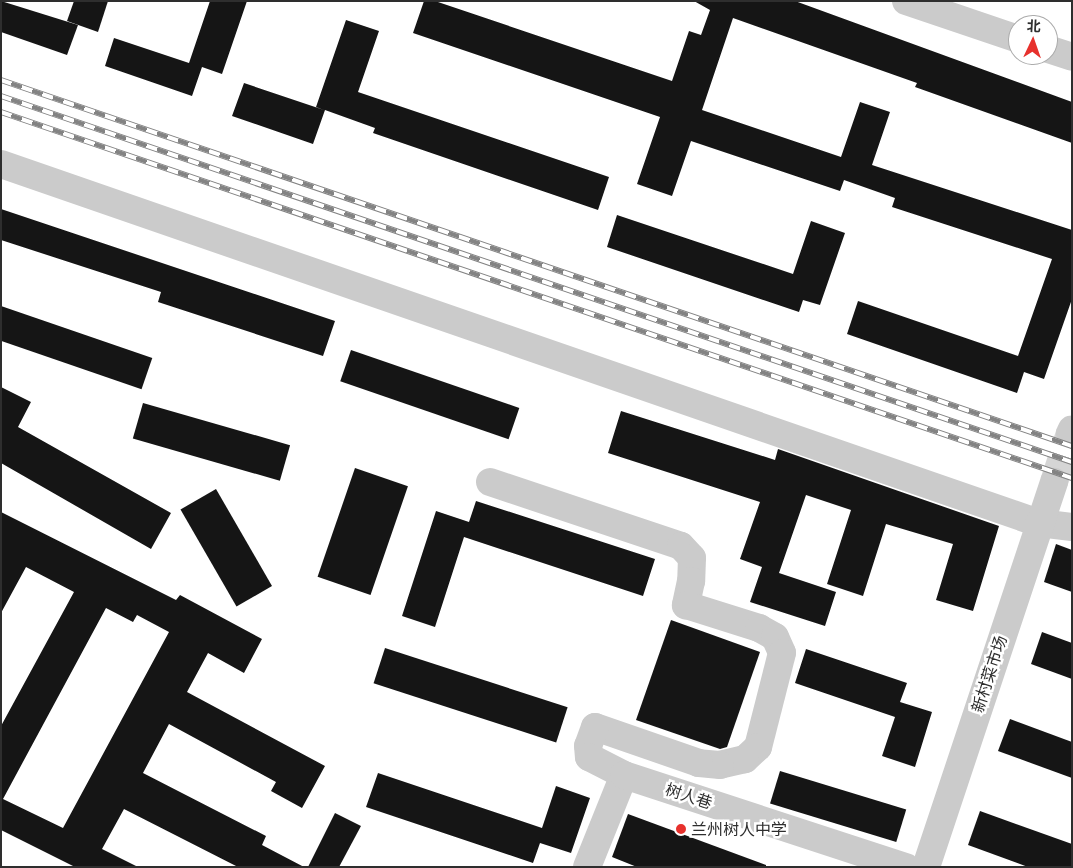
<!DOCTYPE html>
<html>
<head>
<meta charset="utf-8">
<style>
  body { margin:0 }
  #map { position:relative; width:1073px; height:868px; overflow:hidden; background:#fff; font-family:"Asap Condensed","Noto Sans SC",sans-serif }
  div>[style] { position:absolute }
  .building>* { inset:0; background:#151515; transform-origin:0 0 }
  .minor-tunnel>* { height:28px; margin-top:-14px; transform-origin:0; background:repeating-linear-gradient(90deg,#d5d5d5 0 28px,transparent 0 42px) }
  .minor>* { height:28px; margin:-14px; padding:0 14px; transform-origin:14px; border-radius:14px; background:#cbcbcb }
  .rail>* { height:5.5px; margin-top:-2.75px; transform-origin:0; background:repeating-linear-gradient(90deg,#fff 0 11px,#838383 0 22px); box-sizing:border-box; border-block:1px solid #838383 }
  .dots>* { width:14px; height:14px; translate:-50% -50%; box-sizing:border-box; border:2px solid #fff; border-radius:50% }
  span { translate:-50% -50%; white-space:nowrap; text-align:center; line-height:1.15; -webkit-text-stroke:5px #fff; paint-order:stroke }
  .street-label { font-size:16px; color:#2e2e2e }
  .poi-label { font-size:16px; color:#2e2e2e }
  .left { translate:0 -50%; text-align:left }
  .frame { position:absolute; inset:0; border:2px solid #2e2e2e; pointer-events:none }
  .north { position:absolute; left:1008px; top:15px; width:50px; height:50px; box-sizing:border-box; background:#fff; border:1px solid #ababab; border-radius:50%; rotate:3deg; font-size:14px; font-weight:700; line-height:20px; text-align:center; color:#2e2e2e }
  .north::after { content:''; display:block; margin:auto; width:18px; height:22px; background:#e7312d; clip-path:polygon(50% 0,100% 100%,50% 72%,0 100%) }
</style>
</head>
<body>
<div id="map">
  <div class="building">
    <i style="clip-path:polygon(1px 1px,78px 25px,67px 55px,1px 32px)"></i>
    <i style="clip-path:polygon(74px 1px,108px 1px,98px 32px,67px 21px)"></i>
    <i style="clip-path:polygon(210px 1px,247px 1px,222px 74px,202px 67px,192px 96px,105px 66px,114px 38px,189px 63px)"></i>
    <i style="clip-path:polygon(424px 1px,435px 1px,672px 81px,689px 31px,701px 35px,710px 10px,694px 1px,795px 1px,1072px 102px,1072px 143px,915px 87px,917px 83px,733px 18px,702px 110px,841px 157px,860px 102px,890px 112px,872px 165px,1072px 230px,1072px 299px,1044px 379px,1024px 372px,1017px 393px,847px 334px,858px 301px,1018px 356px,1052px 259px,892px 207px,895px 198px,844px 180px,840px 191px,691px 141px,672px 196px,637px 184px,660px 117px,413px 33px)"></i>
    <i style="clip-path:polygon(346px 20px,379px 31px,358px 92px,609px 177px,598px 210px,373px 133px,375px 128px,325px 110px,313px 144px,232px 116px,244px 83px,324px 110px,316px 107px)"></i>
    <i style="clip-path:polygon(1px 209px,335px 321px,323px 356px,158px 302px,161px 292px,1px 240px)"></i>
    <i style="clip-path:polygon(617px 215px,793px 274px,811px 221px,845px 233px,820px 305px,803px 300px,799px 312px,607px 247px)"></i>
    <i style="left:1px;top:306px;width:160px;height:33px;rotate:19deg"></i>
    <i style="left:351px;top:350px;width:178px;height:33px;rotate:19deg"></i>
    <i style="clip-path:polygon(1px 387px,31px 402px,18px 427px,171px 513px,151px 549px,1px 463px)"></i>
    <i style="left:143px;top:403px;width:153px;height:37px;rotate:16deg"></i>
    <i style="clip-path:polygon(621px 411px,775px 460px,778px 449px,999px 526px,973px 611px,936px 600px,953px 544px,886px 524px,863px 596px,827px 584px,851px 510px,806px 495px,779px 573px,836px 592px,825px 626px,750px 602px,762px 567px,740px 559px,760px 502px,608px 453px)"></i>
    <i style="left:355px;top:468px;width:56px;height:115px;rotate:19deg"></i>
    <i style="left:216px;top:489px;width:112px;height:41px;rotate:60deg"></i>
    <i style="clip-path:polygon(476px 501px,655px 559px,643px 596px,464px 537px,435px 627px,402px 616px,436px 511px,469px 522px)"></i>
    <i style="clip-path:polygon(evenodd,1px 512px,176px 600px,180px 595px,262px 639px,244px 673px,208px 653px,187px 692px,325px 766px,302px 808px,271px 791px,276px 782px,169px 724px,143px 773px,266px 836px,262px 845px,304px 867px,238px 867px,124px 809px,102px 849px,138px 867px,75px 867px,1px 830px,1px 726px,74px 592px,26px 567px,1px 613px,1px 512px,106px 608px,133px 622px,137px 615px,169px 632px,63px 828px,3px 799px,106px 608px)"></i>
    <i style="clip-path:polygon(1056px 544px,1072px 550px,1072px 592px,1044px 582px)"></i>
    <i style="clip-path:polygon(671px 620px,760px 652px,727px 747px,720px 749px,636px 720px)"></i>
    <i style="clip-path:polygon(1042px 632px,1072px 643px,1072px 679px,1031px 664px)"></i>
    <i style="left:385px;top:648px;width:192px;height:37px;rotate:18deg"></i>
    <i style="clip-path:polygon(806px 649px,907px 683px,900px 702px,932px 712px,915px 767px,882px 756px,895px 717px,795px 683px)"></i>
    <i style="clip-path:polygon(1010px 719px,1072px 742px,1072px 778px,998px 751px)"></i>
    <i style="left:780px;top:771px;width:132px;height:34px;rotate:17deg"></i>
    <i style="clip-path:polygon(378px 773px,542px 828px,556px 786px,590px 798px,571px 853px,540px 843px,533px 863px,366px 807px)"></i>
    <i style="clip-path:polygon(980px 811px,1072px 844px,1072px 867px,1028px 867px,968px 845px)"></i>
    <i style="clip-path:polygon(335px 813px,361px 826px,339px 867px,308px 867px)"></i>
    <i style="clip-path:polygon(628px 814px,766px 865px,766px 867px,637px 867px,612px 857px)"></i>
  </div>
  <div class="minor-tunnel">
    <i style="left:1054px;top:482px;width:52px;rotate:-71.9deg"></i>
  </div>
  <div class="minor">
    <i style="left:906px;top:1px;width:118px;rotate:18.7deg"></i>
    <i style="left:1048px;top:49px;width:25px;rotate:18deg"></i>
    <i style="left:1px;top:164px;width:1098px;rotate:19.08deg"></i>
    <i style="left:1039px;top:523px;width:33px;rotate:7deg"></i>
    <i style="left:1070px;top:433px;width:4px;rotate:-63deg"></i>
    <i style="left:490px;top:482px;width:201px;rotate:18.5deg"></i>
    <i style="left:681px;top:546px;width:16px;rotate:47deg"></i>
    <i style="left:692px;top:558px;width:23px;rotate:92deg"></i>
    <i style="left:691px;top:581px;width:25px;rotate:102deg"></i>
    <i style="left:686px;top:605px;width:77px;rotate:17.5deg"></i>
    <i style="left:759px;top:628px;width:18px;rotate:29deg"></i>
    <i style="left:775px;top:637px;width:17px;rotate:66deg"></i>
    <i style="left:782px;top:653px;width:97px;rotate:104.3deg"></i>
    <i style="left:758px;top:747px;width:18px;rotate:137deg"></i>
    <i style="left:745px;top:759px;width:26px;rotate:167deg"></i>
    <i style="left:720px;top:765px;width:21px;rotate:-175deg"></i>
    <i style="left:699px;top:763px;width:110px;rotate:-160.9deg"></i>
    <i style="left:595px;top:727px;width:20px;rotate:110deg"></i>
    <i style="left:588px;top:746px;width:11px;rotate:85deg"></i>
    <i style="left:589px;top:757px;width:39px;rotate:27deg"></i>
    <i style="left:587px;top:867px;width:99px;rotate:-68.1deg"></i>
    <i style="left:624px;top:775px;width:297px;rotate:18.1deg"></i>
    <i style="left:926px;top:867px;width:406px;rotate:-71.6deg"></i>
  </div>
  <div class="rail">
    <i style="left:1px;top:80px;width:1132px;rotate:18.87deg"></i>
    <i style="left:1px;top:96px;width:1132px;rotate:18.87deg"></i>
    <i style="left:1px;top:112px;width:1132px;rotate:18.87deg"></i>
  </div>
  <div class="dots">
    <i style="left:681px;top:829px;background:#e7312d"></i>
  </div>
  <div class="street-label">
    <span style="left:989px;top:674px;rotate:-72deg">新村菜市场</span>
    <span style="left:689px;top:796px;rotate:18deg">树人巷</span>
  </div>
  <div class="poi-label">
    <span class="left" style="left:691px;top:829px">兰州树人中学</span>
  </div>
  <div class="frame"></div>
  <div class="north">北</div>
</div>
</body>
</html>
